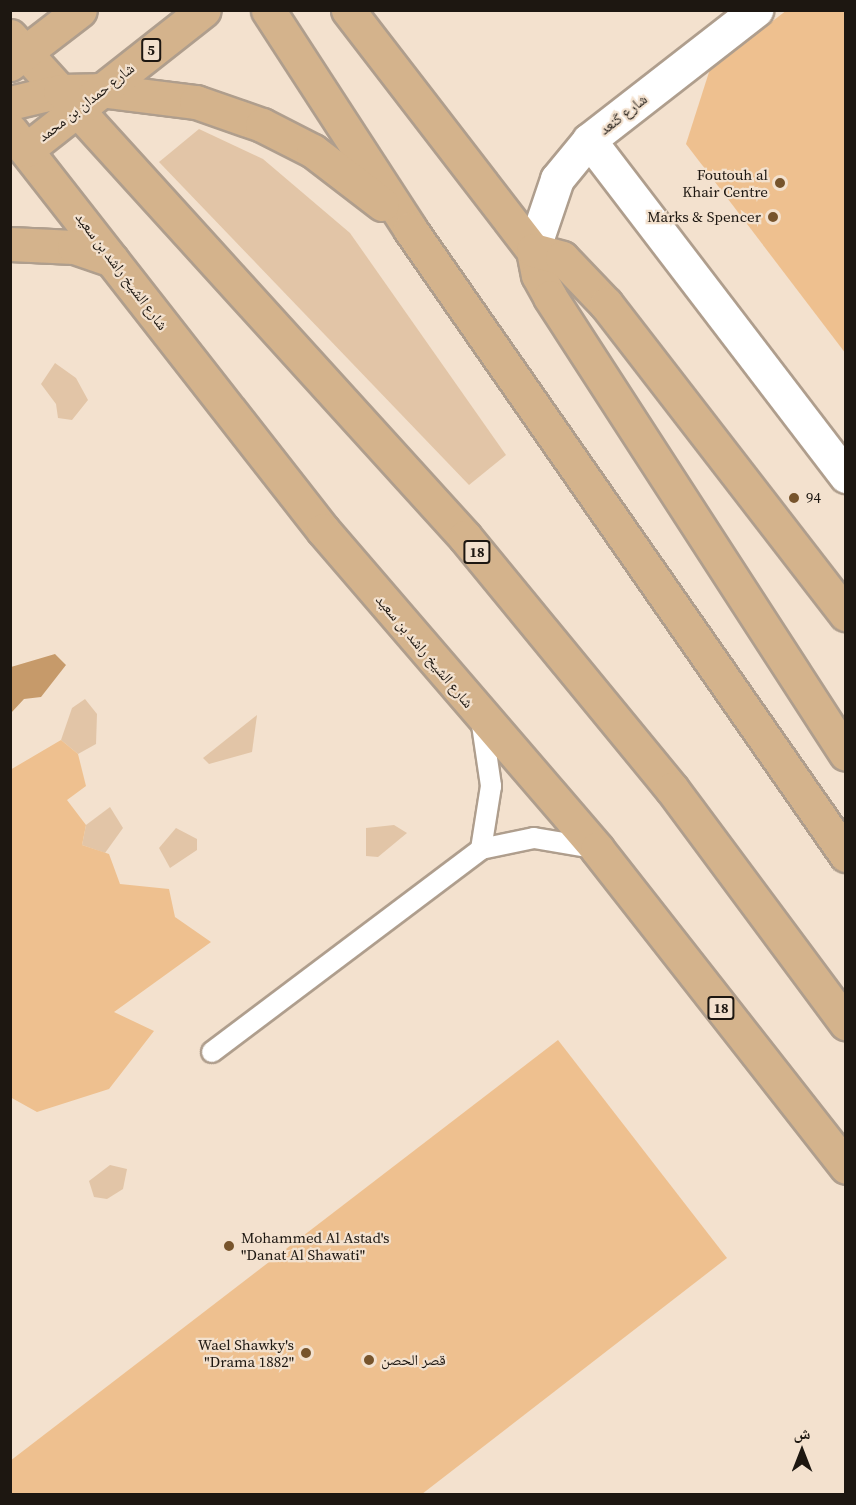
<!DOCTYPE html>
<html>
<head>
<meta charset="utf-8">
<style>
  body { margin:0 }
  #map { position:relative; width:856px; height:1505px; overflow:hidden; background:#f3e1ce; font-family:"Source Serif 4","Noto Naskh Arabic",serif }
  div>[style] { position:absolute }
  .green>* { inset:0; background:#e2c5a7 }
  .water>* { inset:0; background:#c69a6a }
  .building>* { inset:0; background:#eec08f }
  .roads { filter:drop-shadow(2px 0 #af9e8d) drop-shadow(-2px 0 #af9e8d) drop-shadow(0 2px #af9e8d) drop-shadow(0 -2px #af9e8d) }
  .service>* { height:20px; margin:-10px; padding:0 10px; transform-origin:10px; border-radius:10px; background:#fff }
  .minor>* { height:33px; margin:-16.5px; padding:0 16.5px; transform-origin:16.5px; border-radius:16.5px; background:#fff }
  .primary>* { height:33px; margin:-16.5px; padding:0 16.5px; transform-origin:16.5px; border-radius:16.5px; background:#d4b38c }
  .dots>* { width:16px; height:16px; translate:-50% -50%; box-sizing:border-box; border:3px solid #f3e1ce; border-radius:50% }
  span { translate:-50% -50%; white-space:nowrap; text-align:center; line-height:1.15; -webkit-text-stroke:4.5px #f3e1ce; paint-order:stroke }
  .shield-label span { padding:2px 4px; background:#f3e1ce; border:2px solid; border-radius:4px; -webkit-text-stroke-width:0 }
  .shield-label { font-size:14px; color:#1d1711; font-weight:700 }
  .street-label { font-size:15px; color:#1d1711 }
  .poi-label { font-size:15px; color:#1d1711 }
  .right { translate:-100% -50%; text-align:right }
  .left { translate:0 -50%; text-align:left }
  .frame { position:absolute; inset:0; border:12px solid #1d1711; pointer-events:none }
  .north { position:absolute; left:772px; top:1421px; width:60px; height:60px; -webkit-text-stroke:4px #f3e1ce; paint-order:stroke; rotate:0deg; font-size:16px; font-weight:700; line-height:24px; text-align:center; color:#1d1711 }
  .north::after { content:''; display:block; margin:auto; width:21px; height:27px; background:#1d1711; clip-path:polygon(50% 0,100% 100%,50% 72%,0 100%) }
</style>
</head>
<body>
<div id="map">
  <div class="green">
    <i style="clip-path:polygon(199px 129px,263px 159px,350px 233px,506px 455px,469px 485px,159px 162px)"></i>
    <i style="clip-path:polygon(55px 363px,76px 378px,88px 400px,72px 420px,58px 418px,56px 404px,41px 384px)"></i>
    <i style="clip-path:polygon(85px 699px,97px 714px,96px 744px,78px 754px,61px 740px,72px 708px)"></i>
    <i style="clip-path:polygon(257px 715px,252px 752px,209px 764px,203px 758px)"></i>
    <i style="clip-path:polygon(110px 807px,123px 828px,105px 853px,82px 845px,86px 825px)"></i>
    <i style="clip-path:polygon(394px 825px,407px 833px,378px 857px,366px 856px,366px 828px)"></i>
    <i style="clip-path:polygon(176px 828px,197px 839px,197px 850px,170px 868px,159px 848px)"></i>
    <i style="clip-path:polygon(110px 1165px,127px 1169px,123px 1189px,107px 1199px,94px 1197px,89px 1181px)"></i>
  </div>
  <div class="water">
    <i style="clip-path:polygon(55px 654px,66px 665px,41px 697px,24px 699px,11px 713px,11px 667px)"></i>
  </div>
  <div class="building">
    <i style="clip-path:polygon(787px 10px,846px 10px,846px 354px,686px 144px,710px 69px)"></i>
    <i style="clip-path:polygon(61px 740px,78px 754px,86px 786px,67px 800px,86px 825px,82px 845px,109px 854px,120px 884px,169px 889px,175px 917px,211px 942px,114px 1012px,154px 1031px,109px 1089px,37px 1112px,10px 1097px,10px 770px)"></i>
    <i style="clip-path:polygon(558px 1040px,727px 1258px,422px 1494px,10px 1494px,10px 1461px)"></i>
  </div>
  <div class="roads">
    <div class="service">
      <i style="left:481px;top:718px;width:69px;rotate:81.6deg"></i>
      <i style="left:491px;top:786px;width:64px;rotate:99deg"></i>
      <i style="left:212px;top:1052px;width:337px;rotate:-37deg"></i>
      <i style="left:481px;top:849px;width:54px;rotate:-11.7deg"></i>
      <i style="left:534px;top:838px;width:61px;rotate:9.5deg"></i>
    </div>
    <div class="minor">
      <i style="left:589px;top:140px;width:423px;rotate:52.6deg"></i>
      <i style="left:533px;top:250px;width:75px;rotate:-71.3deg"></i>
      <i style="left:557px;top:179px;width:50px;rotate:-50.6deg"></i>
      <i style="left:589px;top:140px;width:212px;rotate:-37.9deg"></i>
    </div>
    <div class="primary">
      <i style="left:268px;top:10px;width:261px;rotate:57deg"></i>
      <i style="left:410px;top:229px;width:763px;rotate:55.14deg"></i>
      <i style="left:348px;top:10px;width:303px;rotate:52.4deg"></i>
      <i style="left:533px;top:250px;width:25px;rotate:79deg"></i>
      <i style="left:538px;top:275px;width:25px;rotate:61deg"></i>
      <i style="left:550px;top:297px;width:544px;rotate:57.07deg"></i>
      <i style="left:10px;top:36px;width:677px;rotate:47.75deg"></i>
      <i style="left:465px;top:537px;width:326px;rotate:50.6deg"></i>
      <i style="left:672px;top:789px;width:292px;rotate:53.4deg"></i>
      <i style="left:10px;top:64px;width:88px;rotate:-37.6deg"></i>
      <i style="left:10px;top:103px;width:51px;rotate:-13.5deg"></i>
      <i style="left:60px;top:91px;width:39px;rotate:-1deg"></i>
      <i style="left:99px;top:90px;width:98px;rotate:7.1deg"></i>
      <i style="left:196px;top:102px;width:70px;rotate:19.2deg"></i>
      <i style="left:262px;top:125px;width:57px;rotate:27deg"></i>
      <i style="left:313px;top:151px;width:87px;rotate:37.5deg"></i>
      <i style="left:10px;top:130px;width:508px;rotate:51.96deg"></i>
      <i style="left:323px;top:530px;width:421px;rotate:49.3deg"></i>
      <i style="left:597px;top:849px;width:404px;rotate:51.9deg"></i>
      <i style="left:26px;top:150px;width:226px;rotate:-38.2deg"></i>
      <i style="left:10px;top:244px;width:64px;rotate:2.7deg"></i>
      <i style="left:74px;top:247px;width:40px;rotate:18.9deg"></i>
      <i style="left:533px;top:250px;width:30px;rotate:15deg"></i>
      <i style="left:562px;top:258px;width:64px;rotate:46.3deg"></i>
      <i style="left:606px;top:304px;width:392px;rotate:52.3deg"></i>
    </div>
  </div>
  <div class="dots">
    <i style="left:780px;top:183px;background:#77542c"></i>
    <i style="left:773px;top:217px;background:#77542c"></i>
    <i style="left:794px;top:498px;background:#77542c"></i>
    <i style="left:229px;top:1246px;background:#77542c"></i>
    <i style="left:306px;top:1353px;background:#77542c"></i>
    <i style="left:369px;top:1360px;background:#77542c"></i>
  </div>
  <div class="shield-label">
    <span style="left:151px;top:50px">5</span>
    <span style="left:477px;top:552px">18</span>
    <span style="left:721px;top:1008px">18</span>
  </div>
  <div class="street-label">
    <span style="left:86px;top:102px;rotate:-38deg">شارع حمدان بن محمد</span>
    <span style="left:623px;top:114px;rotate:-38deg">شارع كَنعد</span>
    <span style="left:122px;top:271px;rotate:53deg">شارع الشيخ راشد بن سعيد</span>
    <span style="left:425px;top:651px;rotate:50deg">شارع الشيخ راشد بن سعيد</span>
  </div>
  <div class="poi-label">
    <span class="right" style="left:768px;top:183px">Foutouh al<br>Khair Centre</span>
    <span class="right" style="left:761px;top:217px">Marks &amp; Spencer</span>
    <span class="left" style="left:806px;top:498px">94</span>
    <span class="left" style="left:241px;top:1246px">Mohammed Al Astad's<br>"Danat Al Shawati"</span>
    <span class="right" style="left:294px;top:1353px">Wael Shawky's<br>"Drama 1882"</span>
    <span class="left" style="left:381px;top:1360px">قصر الحصن</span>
  </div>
  <div class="frame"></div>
  <div class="north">ش</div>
</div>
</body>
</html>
